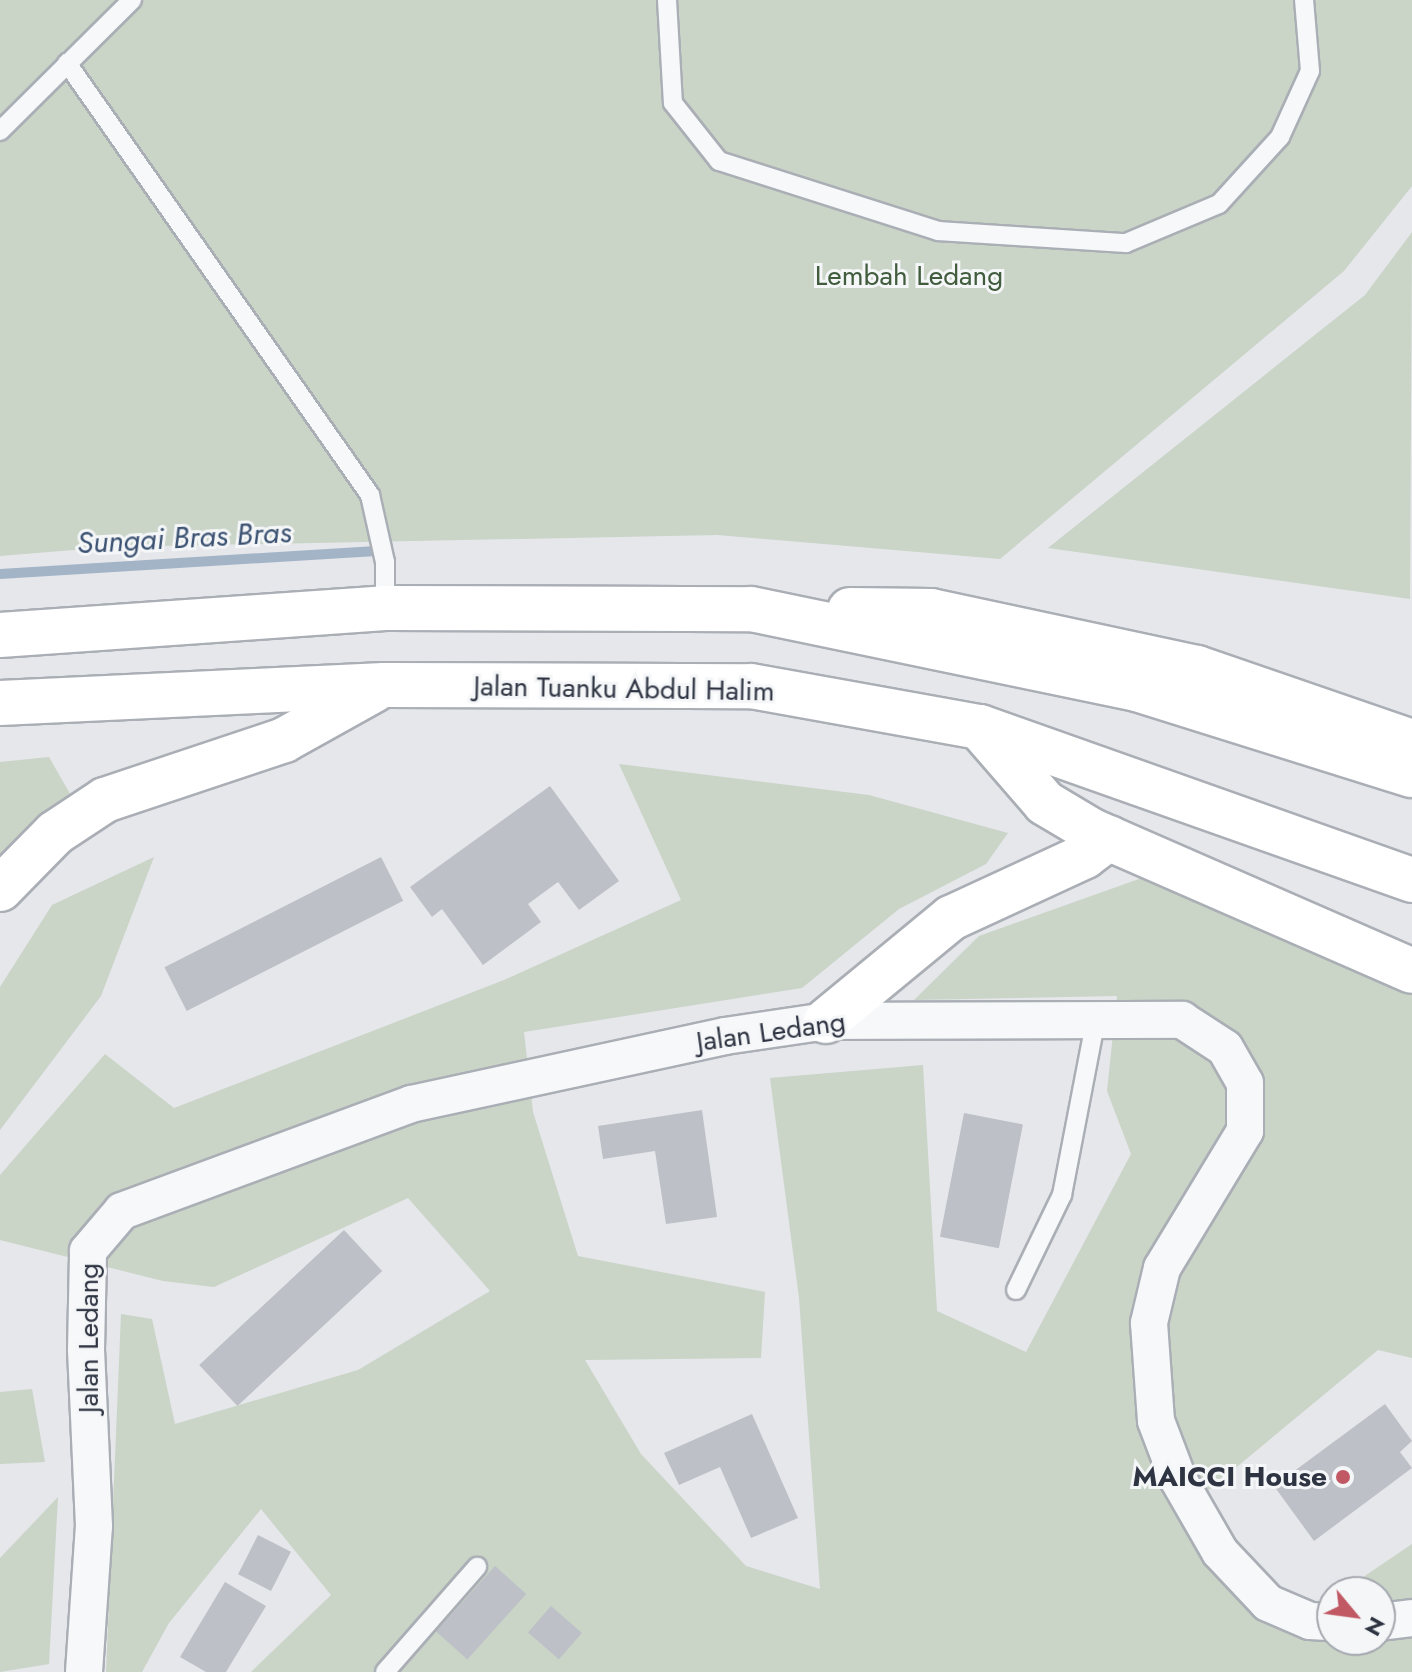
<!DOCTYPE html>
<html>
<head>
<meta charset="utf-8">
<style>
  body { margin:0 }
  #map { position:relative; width:1412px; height:1672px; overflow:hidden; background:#e5e7eb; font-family:Jost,sans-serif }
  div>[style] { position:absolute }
  .green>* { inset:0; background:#cad4c7 }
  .stream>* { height:10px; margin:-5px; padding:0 5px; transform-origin:5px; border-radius:5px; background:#a4b4c7 }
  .building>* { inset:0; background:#bdc0c7; transform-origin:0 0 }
  .roads { filter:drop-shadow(2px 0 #aaaeb5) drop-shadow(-2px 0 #aaaeb5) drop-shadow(0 2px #aaaeb5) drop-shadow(0 -2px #aaaeb5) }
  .service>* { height:18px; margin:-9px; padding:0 9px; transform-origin:9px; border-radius:9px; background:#f7f8fa }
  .minor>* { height:36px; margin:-18px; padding:0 18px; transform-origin:18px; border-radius:18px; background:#f7f8fa }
  .primary>* { height:44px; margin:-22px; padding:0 22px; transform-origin:22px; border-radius:22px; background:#fff }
  .dots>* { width:22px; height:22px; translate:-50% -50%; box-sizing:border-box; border:4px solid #f4f6f8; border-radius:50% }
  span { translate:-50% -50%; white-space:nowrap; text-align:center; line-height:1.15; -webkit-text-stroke:6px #f4f6f8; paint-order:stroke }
  .park-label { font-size:28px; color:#415c3d }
  .street-label { font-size:28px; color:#2e3442 }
  .poi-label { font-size:28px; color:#2e3442; font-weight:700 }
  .right { translate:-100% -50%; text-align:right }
  .water-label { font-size:30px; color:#3c5272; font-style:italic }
  .north { position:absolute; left:1316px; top:1576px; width:80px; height:80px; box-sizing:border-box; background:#f4f6f8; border:2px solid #a5a8af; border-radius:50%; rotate:119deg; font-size:22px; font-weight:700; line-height:32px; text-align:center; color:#2e3442 }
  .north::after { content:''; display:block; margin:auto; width:28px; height:36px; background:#c15964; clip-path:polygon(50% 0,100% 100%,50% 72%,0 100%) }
</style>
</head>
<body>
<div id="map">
  <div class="green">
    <i style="clip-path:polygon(0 0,1412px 0,1412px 186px,1344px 271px,1000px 559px,717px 535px,110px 547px,0 556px)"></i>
    <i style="clip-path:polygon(1412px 232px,1410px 599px,1048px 548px,1365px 295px)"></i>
    <i style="clip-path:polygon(49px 757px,73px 799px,0 867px,0 762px)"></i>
    <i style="clip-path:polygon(619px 764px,869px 795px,1008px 833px,986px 864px,899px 909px,802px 988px,524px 1032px,533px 1112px,578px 1256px,765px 1292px,761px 1358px,585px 1360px,641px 1454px,746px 1566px,820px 1589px,799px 1298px,770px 1078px,923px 1065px,937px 1311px,1026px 1352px,1131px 1154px,1107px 1091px,1117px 996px,914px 1000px,979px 936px,1153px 874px,1412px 991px,1412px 1358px,1378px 1350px,1181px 1513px,1288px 1627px,1332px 1598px,1332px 1640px,1380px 1640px,1380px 1592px,1341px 1592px,1412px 1544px,1412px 1672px,251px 1672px,331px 1595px,261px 1509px,169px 1623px,142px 1672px,106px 1672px,121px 1314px,152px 1319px,175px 1424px,358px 1370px,490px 1291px,408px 1198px,214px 1287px,163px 1281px,0 1240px,0 1175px,105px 1054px,174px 1108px,504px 980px,681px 900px)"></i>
    <i style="clip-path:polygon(154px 857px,101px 996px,0 1130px,0 987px,52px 905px)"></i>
    <i style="clip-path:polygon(32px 1389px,45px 1462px,0 1464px,0 1392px)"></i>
    <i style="clip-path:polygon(58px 1497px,49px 1664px,0 1672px,0 1558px)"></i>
  </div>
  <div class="stream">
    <i style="left:0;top:574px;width:373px;rotate:-3.5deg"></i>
  </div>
  <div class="building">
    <i style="clip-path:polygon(550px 786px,619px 881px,579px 910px,558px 882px,528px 904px,541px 922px,483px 965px,442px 909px,432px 917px,410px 887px)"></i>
    <i style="left:381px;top:857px;width:49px;height:243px;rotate:63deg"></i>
    <i style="clip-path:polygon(702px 1110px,717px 1217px,666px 1224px,655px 1151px,603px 1159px,598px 1126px)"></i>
    <i style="left:964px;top:1113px;width:60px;height:126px;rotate:11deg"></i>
    <i style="left:344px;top:1230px;width:56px;height:198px;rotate:47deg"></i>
    <i style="clip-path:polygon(1385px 1404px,1412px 1441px,1400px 1452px,1412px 1468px,1314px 1541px,1274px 1486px)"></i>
    <i style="clip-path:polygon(752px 1414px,798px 1518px,751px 1538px,720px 1467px,679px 1485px,664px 1453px)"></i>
    <i style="left:258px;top:1535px;width:37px;height:44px;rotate:27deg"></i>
    <i style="left:495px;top:1566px;width:42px;height:88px;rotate:42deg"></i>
    <i style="clip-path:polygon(225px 1582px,266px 1606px,226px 1672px,206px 1672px,180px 1657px)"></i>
    <i style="left:551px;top:1606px;width:41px;height:35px;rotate:41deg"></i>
  </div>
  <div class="roads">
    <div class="service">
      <i style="left:667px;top:0;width:103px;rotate:86.7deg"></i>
      <i style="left:673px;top:103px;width:74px;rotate:51.6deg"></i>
      <i style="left:719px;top:161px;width:230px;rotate:17.7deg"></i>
      <i style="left:938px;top:231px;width:188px;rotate:3.7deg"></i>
      <i style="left:1126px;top:243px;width:101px;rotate:-22.8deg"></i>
      <i style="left:1219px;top:204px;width:91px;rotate:-47.7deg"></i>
      <i style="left:1280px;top:137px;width:72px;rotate:-65.6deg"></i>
      <i style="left:1310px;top:71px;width:71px;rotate:-94.8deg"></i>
      <i style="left:67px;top:63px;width:528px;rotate:54.95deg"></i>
      <i style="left:370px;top:495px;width:69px;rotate:77.4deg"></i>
      <i style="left:385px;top:562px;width:45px;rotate:90deg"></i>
      <i style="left:0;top:131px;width:186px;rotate:-44.8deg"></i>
      <i style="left:1016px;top:1290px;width:106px;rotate:-64.2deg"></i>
      <i style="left:1062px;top:1195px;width:179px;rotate:-79.1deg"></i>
      <i style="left:385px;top:1672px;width:140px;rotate:-48.8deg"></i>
    </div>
    <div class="minor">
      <i style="left:1380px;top:1622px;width:32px;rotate:-7deg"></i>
      <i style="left:84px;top:1672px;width:146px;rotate:-86.1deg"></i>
      <i style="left:94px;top:1526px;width:176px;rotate:-92.6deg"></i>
      <i style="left:86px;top:1350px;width:99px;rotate:-88.8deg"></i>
      <i style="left:88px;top:1251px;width:52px;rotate:-49.6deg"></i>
      <i style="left:122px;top:1211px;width:308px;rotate:-20.3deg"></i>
      <i style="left:411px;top:1104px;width:321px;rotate:-12.2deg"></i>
      <i style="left:725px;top:1036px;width:102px;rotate:-8.4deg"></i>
      <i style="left:826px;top:1021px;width:356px;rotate:-0.2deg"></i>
      <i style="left:1182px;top:1020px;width:51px;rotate:33.1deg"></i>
      <i style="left:1225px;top:1048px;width:40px;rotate:60.3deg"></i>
      <i style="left:1245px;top:1083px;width:48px;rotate:90deg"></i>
      <i style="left:1245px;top:1131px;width:160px;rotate:121.2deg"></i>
      <i style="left:1162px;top:1268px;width:57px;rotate:103.3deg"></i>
      <i style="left:1149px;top:1323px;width:98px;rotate:85.9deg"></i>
      <i style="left:1156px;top:1421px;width:62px;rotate:69.2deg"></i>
      <i style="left:1178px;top:1479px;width:84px;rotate:60.1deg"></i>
      <i style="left:1220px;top:1552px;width:70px;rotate:46.7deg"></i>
      <i style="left:1268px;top:1603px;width:46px;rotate:23.2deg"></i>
      <i style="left:1310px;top:1621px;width:22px;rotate:3deg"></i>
    </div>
    <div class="primary">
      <i style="left:850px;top:610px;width:81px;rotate:0.7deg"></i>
      <i style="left:931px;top:611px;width:272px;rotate:12.1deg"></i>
      <i style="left:1197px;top:668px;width:227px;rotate:19deg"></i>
      <i style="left:0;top:635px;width:386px;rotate:-4deg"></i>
      <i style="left:385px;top:608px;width:366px;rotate:0.2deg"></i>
      <i style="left:751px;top:609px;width:394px;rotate:11.7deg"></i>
      <i style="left:1137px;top:689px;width:288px;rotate:17.4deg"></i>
      <i style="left:0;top:703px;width:384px;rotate:-2.7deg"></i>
      <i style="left:384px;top:685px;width:367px;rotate:0.2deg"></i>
      <i style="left:751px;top:686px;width:233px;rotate:10.2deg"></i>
      <i style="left:980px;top:727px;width:458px;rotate:19.5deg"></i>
      <i style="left:981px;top:729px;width:98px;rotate:49.1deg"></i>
      <i style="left:1045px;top:803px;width:55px;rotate:30.8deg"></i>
      <i style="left:1092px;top:831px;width:349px;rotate:23.6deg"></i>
      <i style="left:0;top:889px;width:78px;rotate:-45.5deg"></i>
      <i style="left:55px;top:833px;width:60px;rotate:-33.4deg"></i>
      <i style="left:105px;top:800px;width:189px;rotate:-18.5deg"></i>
      <i style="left:284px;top:740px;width:103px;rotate:-29.1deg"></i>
      <i style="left:826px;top:1021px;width:162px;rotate:-39.5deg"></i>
      <i style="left:951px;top:918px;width:148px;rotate:-24.8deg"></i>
      <i style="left:1085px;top:856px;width:30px;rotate:-37deg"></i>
    </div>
  </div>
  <div class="dots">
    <i style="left:1343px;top:1477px;background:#c15964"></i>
  </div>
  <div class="park-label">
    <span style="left:909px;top:276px">Lembah Ledang</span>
  </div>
  <div class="street-label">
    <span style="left:624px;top:689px;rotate:1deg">Jalan Tuanku Abdul Halim</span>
    <span style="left:771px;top:1032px;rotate:-8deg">Jalan Ledang</span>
    <span style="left:89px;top:1338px;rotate:-90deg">Jalan Ledang</span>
  </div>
  <div class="poi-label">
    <span class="right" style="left:1327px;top:1477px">MAICCI House</span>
  </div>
  <div class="water-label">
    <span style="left:184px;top:538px;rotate:-3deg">Sungai Bras Bras</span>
  </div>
  <div class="north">N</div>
</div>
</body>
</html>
